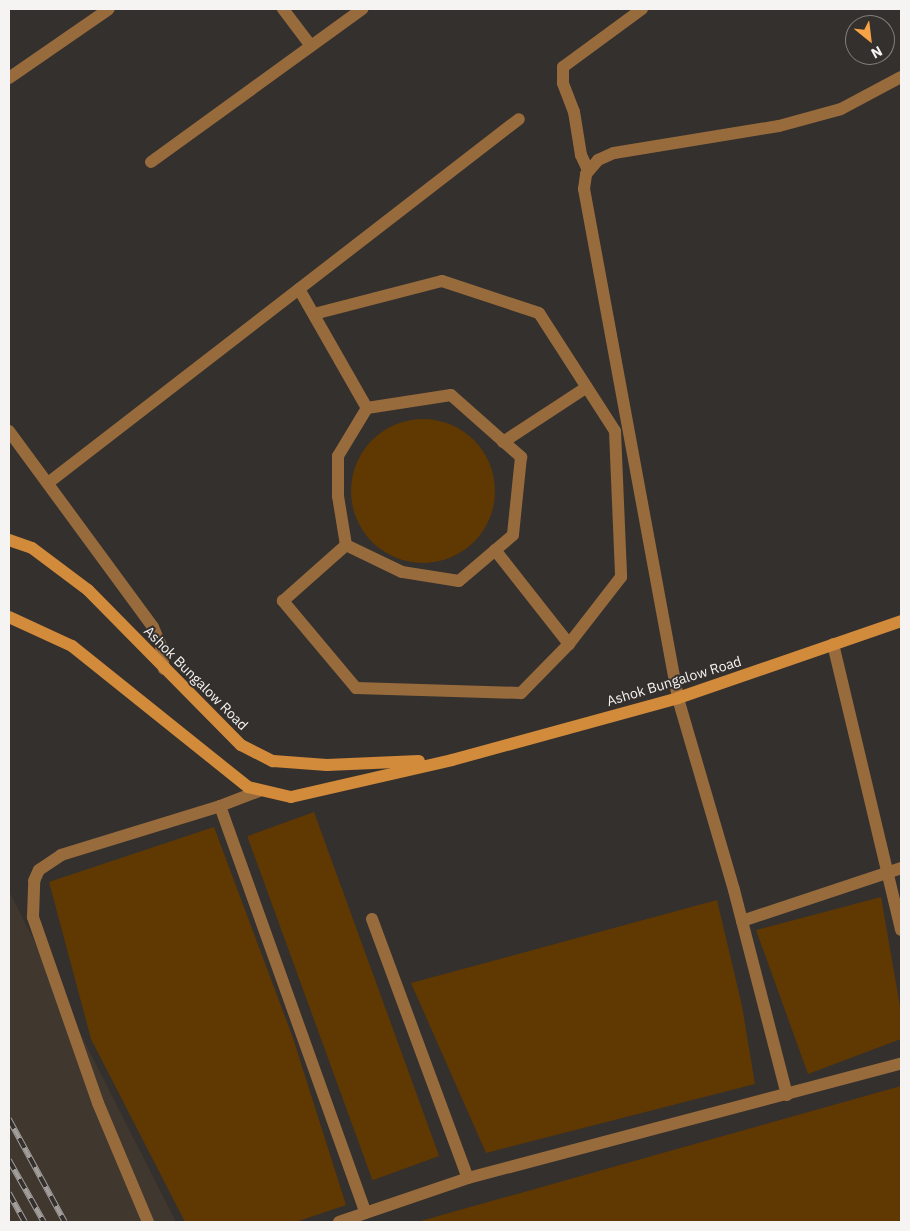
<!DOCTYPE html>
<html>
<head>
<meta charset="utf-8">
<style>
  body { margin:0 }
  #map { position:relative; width:910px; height:1231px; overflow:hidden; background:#34302d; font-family:"IBM Plex Sans",sans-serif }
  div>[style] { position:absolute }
  .built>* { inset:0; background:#40372f }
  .green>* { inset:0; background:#603802; transform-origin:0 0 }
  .round { border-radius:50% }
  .street>* { height:12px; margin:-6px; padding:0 6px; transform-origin:6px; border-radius:6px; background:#986b3d }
  .secondary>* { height:12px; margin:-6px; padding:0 6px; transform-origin:6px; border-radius:6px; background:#d28a3b }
  .rail>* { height:5.5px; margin-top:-2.75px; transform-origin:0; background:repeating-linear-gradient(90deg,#34302d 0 11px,#a19e9c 0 22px); box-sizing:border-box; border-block:1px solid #a19e9c }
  span { translate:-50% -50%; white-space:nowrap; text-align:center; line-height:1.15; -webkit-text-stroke:4px #34302d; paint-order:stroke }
  .street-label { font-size:14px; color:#f6f4f2 }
  .frame { position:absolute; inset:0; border:10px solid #f6f4f2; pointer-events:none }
  .north { position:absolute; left:845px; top:15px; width:50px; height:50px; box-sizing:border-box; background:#34302d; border:1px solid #827e7c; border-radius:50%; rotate:151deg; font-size:14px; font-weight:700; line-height:20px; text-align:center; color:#f6f4f2 }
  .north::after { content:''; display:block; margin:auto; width:18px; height:22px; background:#f6a246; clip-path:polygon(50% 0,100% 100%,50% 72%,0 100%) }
</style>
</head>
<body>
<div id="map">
  <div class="built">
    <i style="clip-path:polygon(9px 891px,73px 1019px,176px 1222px,9px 1222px)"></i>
  </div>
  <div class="green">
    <i class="round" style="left:351px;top:419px;width:144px;height:144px"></i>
    <i style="left:314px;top:812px;width:366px;height:71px;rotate:70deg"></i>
    <i style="clip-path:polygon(214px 827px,293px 1038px,346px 1205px,296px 1222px,185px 1222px,91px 1039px,49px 882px)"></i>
    <i style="clip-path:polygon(881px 897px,901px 1012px,901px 1039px,808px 1074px,756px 930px)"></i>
    <i style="clip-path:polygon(717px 900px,742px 1006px,755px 1084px,486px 1153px,411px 983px)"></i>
    <i style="clip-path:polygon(901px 1086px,901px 1222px,417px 1222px)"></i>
  </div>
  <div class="street">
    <i style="left:283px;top:9px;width:46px;rotate:52.9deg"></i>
    <i style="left:9px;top:78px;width:121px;rotate:-34.6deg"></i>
    <i style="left:151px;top:162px;width:261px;rotate:-35.9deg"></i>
    <i style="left:588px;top:170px;width:17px;rotate:-115deg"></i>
    <i style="left:581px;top:155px;width:44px;rotate:-99.2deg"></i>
    <i style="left:574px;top:112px;width:31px;rotate:-111deg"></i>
    <i style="left:563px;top:83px;width:16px;rotate:-90deg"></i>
    <i style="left:563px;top:67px;width:98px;rotate:-36.3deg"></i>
    <i style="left:299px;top:289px;width:137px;rotate:60.3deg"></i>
    <i style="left:367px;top:408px;width:85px;rotate:-8.8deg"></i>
    <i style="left:451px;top:395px;width:94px;rotate:41.5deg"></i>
    <i style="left:521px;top:457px;width:78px;rotate:95.9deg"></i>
    <i style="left:513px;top:535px;width:71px;rotate:139.6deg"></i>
    <i style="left:459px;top:581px;width:58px;rotate:-171deg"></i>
    <i style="left:402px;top:572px;width:62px;rotate:-154.3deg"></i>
    <i style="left:346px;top:545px;width:50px;rotate:-99.3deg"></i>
    <i style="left:338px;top:496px;width:40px;rotate:-90deg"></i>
    <i style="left:338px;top:456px;width:56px;rotate:-58.9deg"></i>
    <i style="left:314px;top:314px;width:132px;rotate:-14.5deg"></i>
    <i style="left:442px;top:281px;width:102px;rotate:18.3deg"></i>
    <i style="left:539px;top:313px;width:140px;rotate:57.2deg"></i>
    <i style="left:615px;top:431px;width:146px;rotate:87.6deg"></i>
    <i style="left:621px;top:577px;width:85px;rotate:127.8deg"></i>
    <i style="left:569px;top:644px;width:69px;rotate:134.4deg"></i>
    <i style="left:521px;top:693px;width:165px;rotate:-178.3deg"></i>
    <i style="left:356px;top:688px;width:114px;rotate:-130deg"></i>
    <i style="left:283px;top:601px;width:84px;rotate:-41.6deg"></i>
    <i style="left:9px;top:431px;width:243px;rotate:53.7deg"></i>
    <i style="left:153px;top:627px;width:21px;rotate:67deg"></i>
    <i style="left:161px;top:646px;width:23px;rotate:83deg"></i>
    <i style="left:503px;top:442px;width:100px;rotate:-33.2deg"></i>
    <i style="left:48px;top:483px;width:595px;rotate:-37.7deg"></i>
    <i style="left:495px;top:550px;width:120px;rotate:51.8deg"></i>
    <i style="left:833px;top:644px;width:294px;rotate:76.6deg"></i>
    <i style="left:220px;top:806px;width:432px;rotate:70.3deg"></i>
    <i style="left:372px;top:919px;width:276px;rotate:69.7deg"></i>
    <i style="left:742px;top:921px;width:168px;rotate:-18.4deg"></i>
    <i style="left:787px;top:1095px;width:212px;rotate:-104.5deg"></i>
    <i style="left:734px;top:890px;width:200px;rotate:-106.3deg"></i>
    <i style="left:678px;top:698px;width:518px;rotate:-100.46deg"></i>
    <i style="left:584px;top:189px;width:15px;rotate:-82deg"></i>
    <i style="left:586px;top:174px;width:18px;rotate:-49deg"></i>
    <i style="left:598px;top:160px;width:17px;rotate:-24deg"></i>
    <i style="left:614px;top:153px;width:167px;rotate:-9.3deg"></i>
    <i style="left:779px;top:126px;width:64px;rotate:-15.3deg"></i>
    <i style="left:841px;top:109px;width:68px;rotate:-28.1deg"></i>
    <i style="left:148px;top:1222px;width:129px;rotate:-112.8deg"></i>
    <i style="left:98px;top:1103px;width:197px;rotate:-109.3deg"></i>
    <i style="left:33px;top:917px;width:36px;rotate:-88deg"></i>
    <i style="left:34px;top:881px;width:12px;rotate:-66deg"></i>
    <i style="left:39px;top:870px;width:27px;rotate:-34deg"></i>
    <i style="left:61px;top:855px;width:166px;rotate:-17.1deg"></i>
    <i style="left:220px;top:806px;width:42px;rotate:-21deg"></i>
    <i style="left:339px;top:1222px;width:136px;rotate:-18.8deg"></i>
    <i style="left:468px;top:1178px;width:448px;rotate:-14.8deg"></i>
  </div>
  <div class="secondary">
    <i style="left:9px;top:540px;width:24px;rotate:19deg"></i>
    <i style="left:32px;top:548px;width:70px;rotate:36.9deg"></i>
    <i style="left:88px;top:590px;width:218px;rotate:45.4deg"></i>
    <i style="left:241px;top:745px;width:36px;rotate:27deg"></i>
    <i style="left:273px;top:761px;width:54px;rotate:4.2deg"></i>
    <i style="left:327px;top:765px;width:92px;rotate:-2.5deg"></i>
    <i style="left:9px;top:617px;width:69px;rotate:24.7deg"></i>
    <i style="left:72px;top:646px;width:226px;rotate:38.7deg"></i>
    <i style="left:248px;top:787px;width:44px;rotate:13.1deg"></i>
    <i style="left:291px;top:797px;width:165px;rotate:-12.9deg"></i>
    <i style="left:452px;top:760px;width:234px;rotate:-15.3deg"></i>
    <i style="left:678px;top:698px;width:236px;rotate:-19deg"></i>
  </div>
  <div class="rail">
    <i style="left:9px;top:1119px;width:117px;rotate:61.5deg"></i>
    <i style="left:9px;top:1160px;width:71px;rotate:60.6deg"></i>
    <i style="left:9px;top:1193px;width:33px;rotate:61deg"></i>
  </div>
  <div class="street-label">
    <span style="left:196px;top:678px;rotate:45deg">Ashok Bungalow Road</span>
    <span style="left:674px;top:681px;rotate:-17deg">Ashok Bungalow Road</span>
  </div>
  <div class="frame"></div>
  <div class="north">N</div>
</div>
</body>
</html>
